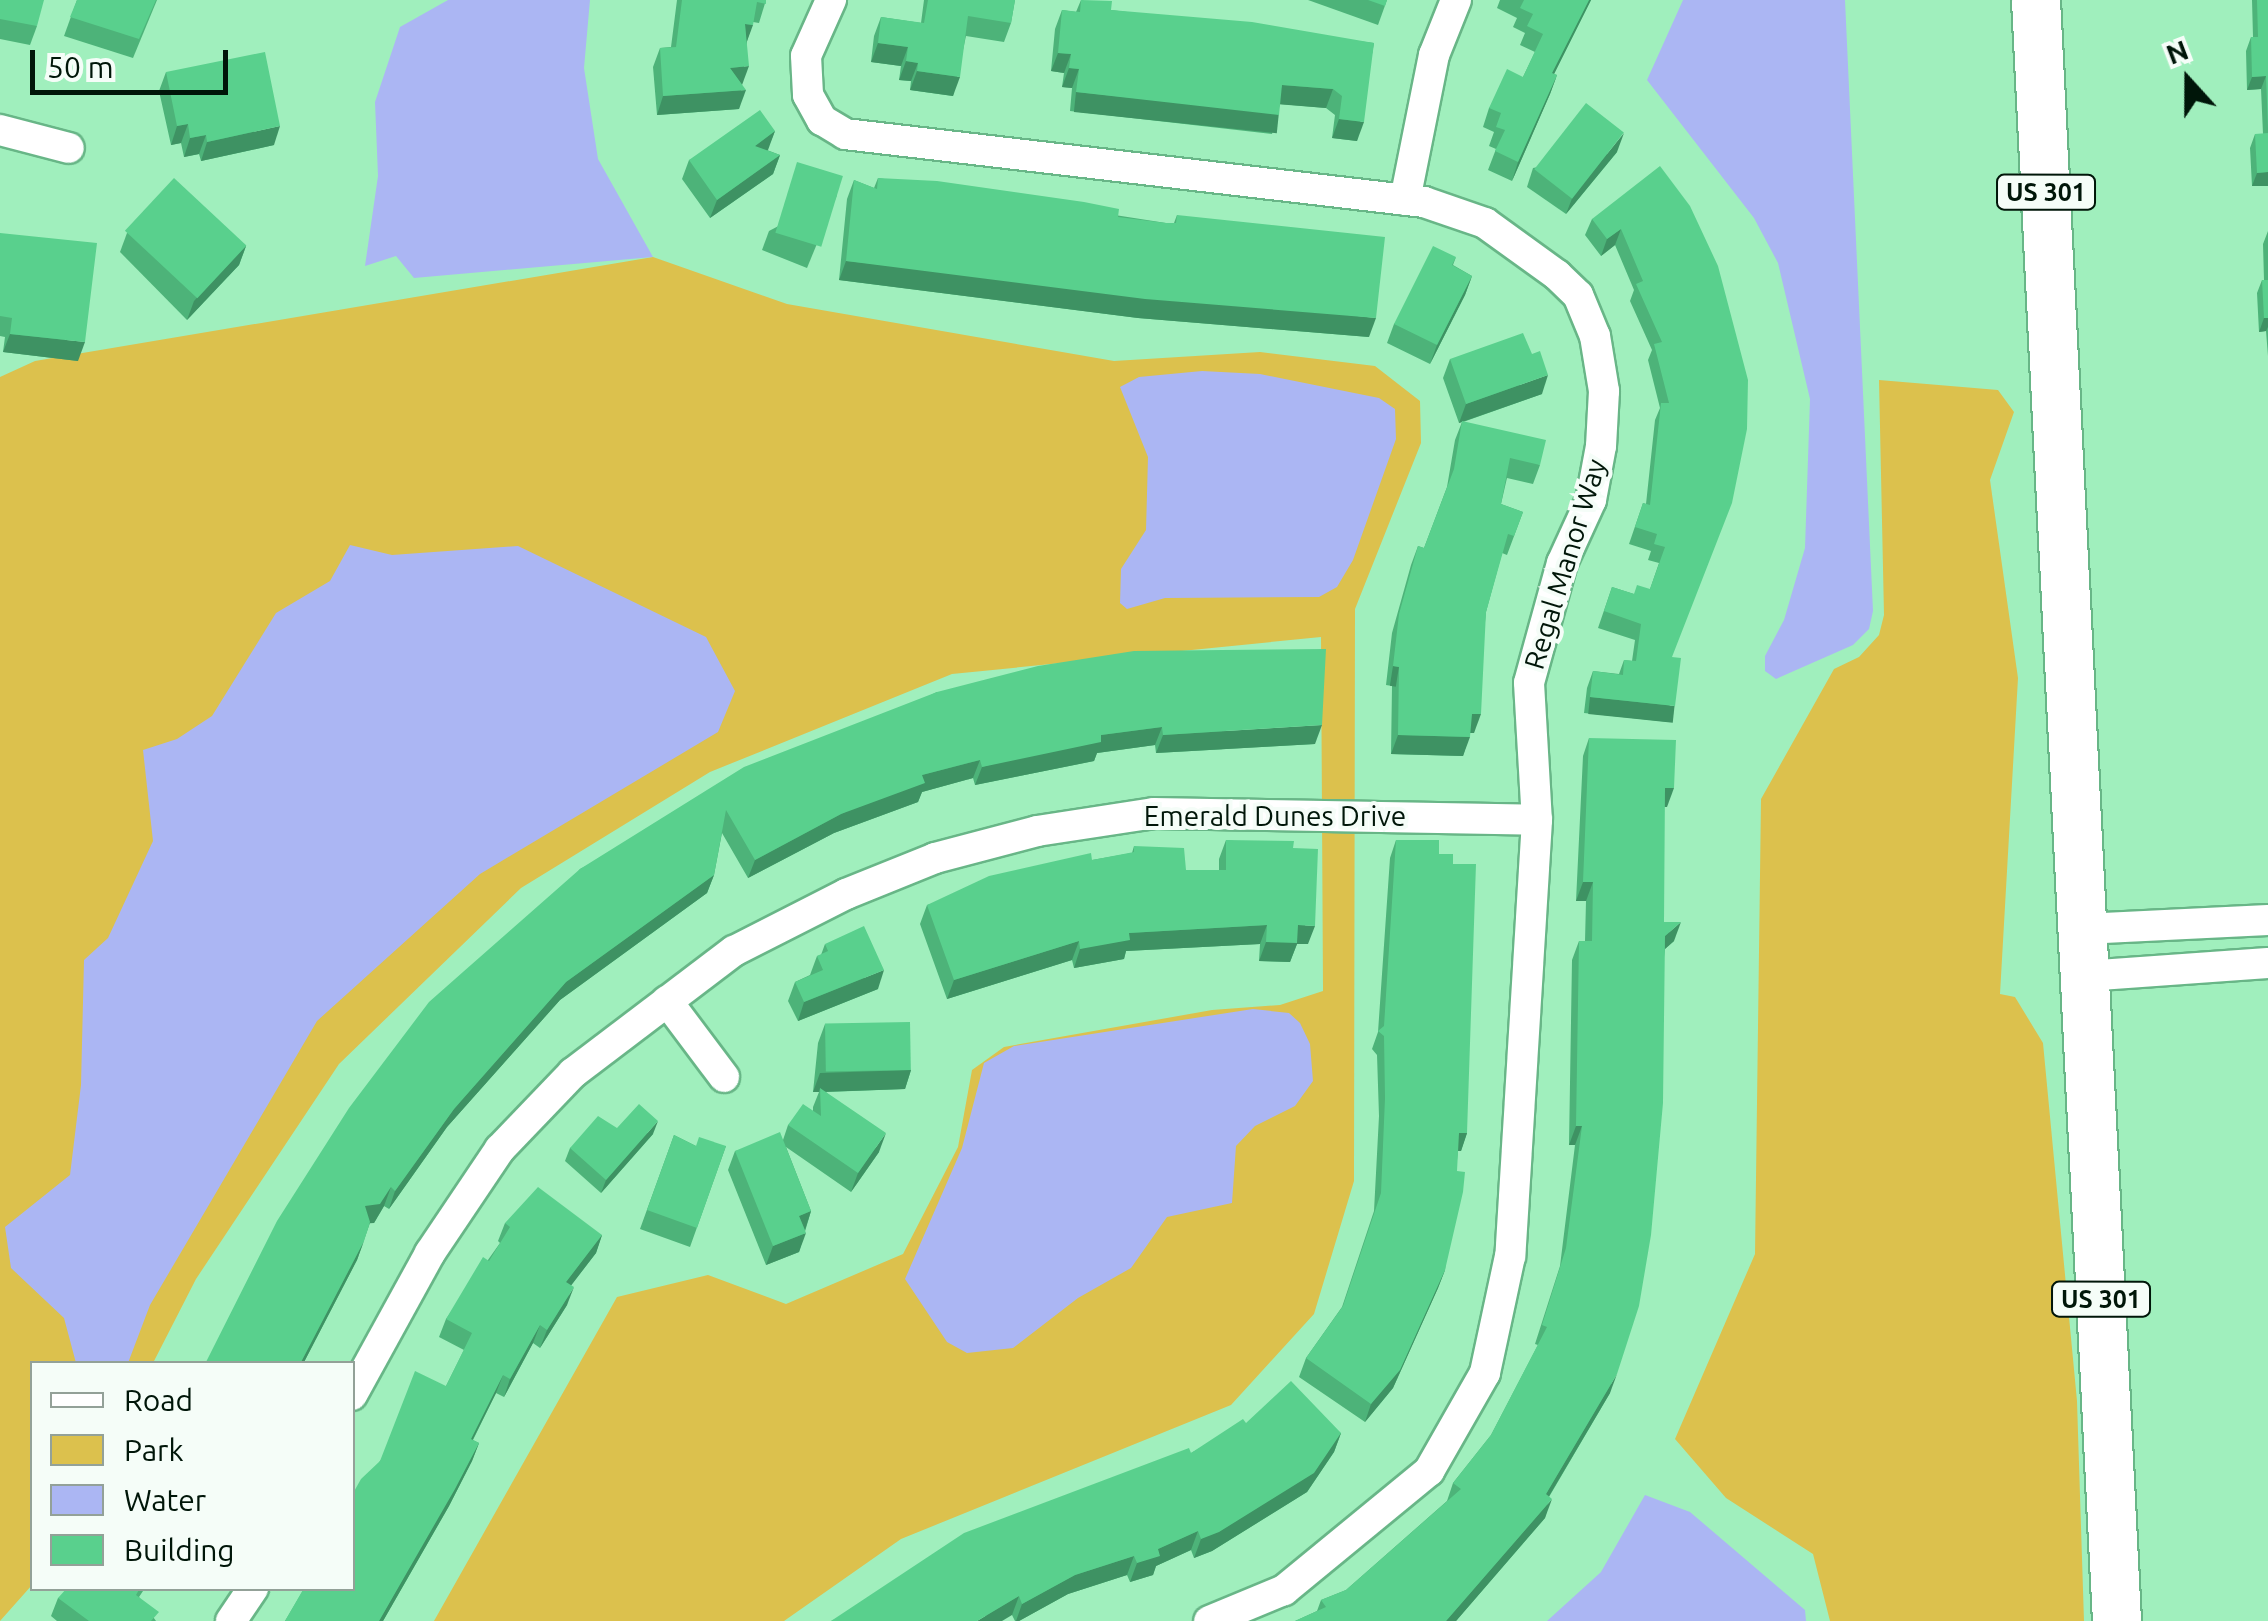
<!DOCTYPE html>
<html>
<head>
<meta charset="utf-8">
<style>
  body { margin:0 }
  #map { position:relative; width:2268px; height:1621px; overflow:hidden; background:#a0efbd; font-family:Ubuntu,sans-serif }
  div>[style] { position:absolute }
  .green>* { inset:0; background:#dcc14d }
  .water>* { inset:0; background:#abb6f3 }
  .roads { filter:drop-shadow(2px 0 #68b687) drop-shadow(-2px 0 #68b687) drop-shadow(0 2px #68b687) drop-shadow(0 -2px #68b687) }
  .minor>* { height:30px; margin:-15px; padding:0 15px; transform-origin:15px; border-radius:15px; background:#fff }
  .primary>* { height:48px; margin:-24px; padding:0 24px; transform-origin:24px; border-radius:24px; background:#fff }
  .wall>* { inset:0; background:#4db379 }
  .shaded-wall>* { inset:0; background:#3e9263; transform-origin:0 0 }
  .building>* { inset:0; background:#59d08d; transform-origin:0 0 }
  span { translate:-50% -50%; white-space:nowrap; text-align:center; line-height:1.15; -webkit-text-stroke:8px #f5fdf8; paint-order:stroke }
  .shield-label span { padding:2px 8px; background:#f5fdf8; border:2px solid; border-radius:8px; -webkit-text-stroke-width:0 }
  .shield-label { font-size:25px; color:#001609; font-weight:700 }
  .street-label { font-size:28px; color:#001609 }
  .legend { position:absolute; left:30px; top:1361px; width:325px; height:230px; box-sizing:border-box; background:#f5fdf8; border:2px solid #93a198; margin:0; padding:12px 18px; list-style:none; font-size:30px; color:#001609 }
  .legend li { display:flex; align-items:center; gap:20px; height:50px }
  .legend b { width:50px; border:2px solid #93a198 }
  .north { position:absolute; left:2138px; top:30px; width:100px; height:100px; -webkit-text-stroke:8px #f5fdf8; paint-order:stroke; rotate:339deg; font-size:28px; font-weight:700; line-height:40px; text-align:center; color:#001609 }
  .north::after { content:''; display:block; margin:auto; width:35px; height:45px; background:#001609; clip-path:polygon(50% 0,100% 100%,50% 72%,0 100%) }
  .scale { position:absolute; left:30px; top:50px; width:198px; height:45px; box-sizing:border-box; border:5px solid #001609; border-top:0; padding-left:12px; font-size:30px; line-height:35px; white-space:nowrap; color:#001609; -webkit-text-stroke:8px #f5fdf8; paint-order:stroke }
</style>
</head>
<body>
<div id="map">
  <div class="green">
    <i style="clip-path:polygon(653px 257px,787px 304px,1114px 361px,1260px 352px,1375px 366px,1420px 401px,1421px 443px,1355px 609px,1354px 1181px,1314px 1314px,1231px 1405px,901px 1539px,784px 1621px,434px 1621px,617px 1297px,708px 1275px,786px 1304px,903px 1254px,958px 1147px,972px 1070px,1004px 1047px,1212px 1010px,1280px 1005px,1323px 991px,1321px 637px,952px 674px,710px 772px,521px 888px,339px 1064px,196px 1279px,153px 1363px,32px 1364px,32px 1585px,0 1621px,0 377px,35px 361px)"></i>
    <i style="clip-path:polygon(1879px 380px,1998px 390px,2014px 412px,1990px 480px,2018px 678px,2000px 994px,2015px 997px,2043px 1043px,2077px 1401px,2084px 1621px,1830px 1621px,1813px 1554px,1726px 1498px,1675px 1439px,1755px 1254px,1761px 799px,1834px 669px,1859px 657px,1879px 635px,1884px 615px)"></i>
  </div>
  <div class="water">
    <i style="clip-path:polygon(448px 0,590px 0,584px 68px,598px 159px,653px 257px,414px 278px,396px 256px,365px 266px,378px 176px,375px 102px,400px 27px)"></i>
    <i style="clip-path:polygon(1683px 0,1845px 0,1873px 611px,1869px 629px,1853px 645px,1776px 679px,1765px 671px,1765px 656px,1784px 620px,1805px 548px,1810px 399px,1778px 263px,1754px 218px,1647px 80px)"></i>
    <i style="clip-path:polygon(1202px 371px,1260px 374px,1379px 398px,1395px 409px,1396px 439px,1353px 560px,1337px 587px,1319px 597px,1165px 598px,1127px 609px,1120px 603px,1121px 569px,1146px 530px,1148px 457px,1120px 387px,1139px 377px)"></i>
    <i style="clip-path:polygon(350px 545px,392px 555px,518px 546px,706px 637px,735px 691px,718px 732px,480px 874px,317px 1021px,150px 1305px,128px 1363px,76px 1363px,64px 1318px,11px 1268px,5px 1227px,70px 1175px,81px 1085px,84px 960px,108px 938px,153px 841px,143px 750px,177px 739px,212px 716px,276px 613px,330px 581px)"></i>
    <i style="clip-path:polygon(1253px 1009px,1289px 1013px,1300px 1023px,1310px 1044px,1313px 1081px,1295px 1106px,1255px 1126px,1236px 1146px,1232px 1203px,1167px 1217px,1131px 1268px,1078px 1298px,1013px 1348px,967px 1353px,947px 1342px,905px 1279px,962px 1148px,984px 1063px,1014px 1046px)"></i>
    <i style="clip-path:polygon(1645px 1495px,1690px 1512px,1805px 1610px,1806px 1621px,1547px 1621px,1601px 1572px)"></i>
  </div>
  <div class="roads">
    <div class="minor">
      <i style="left:831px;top:0;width:61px;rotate:114.1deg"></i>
      <i style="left:806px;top:56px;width:39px;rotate:87deg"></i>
      <i style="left:808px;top:95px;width:29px;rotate:61deg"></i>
      <i style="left:822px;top:120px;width:27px;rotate:31deg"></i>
      <i style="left:845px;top:134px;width:583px;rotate:6.7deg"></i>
      <i style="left:1424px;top:202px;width:65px;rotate:19deg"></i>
      <i style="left:1485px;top:223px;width:89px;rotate:35.8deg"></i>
      <i style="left:1557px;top:275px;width:29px;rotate:44deg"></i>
      <i style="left:1578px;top:295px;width:44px;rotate:67.5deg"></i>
      <i style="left:1595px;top:336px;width:56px;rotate:80.7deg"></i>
      <i style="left:1604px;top:391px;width:55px;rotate:93.1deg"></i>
      <i style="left:1601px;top:446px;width:55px;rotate:100.5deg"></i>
      <i style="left:1591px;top:500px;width:69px;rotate:114.7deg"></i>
      <i style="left:1562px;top:563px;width:124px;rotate:105.4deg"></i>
      <i style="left:1529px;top:683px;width:137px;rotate:86.7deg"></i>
      <i style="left:1537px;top:820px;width:437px;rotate:93.5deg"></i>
      <i style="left:1510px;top:1256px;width:120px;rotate:102.1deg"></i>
      <i style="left:1485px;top:1373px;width:113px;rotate:119.7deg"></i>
      <i style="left:1429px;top:1471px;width:188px;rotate:140.6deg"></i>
      <i style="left:1284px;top:1590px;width:81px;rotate:157.5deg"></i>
      <i style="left:0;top:130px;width:71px;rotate:14.6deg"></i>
      <i style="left:1405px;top:200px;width:148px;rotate:-78.7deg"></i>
      <i style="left:1434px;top:55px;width:59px;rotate:-68.2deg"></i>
      <i style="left:2083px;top:929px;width:185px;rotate:-2.8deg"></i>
      <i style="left:2085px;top:976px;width:183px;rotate:-4.1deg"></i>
      <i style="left:667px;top:1001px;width:95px;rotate:53.1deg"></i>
      <i style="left:352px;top:1395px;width:162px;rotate:-61.2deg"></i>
      <i style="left:430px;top:1253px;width:125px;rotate:-56.1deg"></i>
      <i style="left:500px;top:1149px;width:105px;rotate:-46.2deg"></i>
      <i style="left:573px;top:1073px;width:202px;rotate:-37.2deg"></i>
      <i style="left:734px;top:951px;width:126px;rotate:-27deg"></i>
      <i style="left:846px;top:894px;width:96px;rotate:-22deg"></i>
      <i style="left:935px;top:858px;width:106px;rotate:-14.8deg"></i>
      <i style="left:1037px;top:831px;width:118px;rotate:-8.7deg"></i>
      <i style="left:1154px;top:813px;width:383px;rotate:1deg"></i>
      <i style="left:231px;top:1621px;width:40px;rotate:-56deg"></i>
    </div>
    <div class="primary">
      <i style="left:2036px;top:0;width:1623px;rotate:87.14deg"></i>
    </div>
  </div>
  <div class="wall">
    <i style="clip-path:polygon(0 0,37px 26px,30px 45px,0 39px)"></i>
    <i style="clip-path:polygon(77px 0,157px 0,133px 58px,64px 36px)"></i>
    <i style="clip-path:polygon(677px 0,766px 0,759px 23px,753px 22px,747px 41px,739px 109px,657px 115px,653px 67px,660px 48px,671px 47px)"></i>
    <i style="clip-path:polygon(924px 0,1015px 0,1011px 23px,1004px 42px,966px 36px,953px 96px,910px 90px,911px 81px,899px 80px,901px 66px,871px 62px,874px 36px,881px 17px,921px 23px)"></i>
    <i style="clip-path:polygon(1081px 0,1111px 10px,1374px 43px,1357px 141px,1332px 138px,1335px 115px,1326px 108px,1280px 104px,1272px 134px,1070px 111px,1072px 88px,1062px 87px,1064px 73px,1051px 71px,1055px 29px,1062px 10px,1076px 12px)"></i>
    <i style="clip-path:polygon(1308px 0,1387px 0,1378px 25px)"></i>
    <i style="clip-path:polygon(1500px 0,1591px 0,1554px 74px,1557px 75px,1550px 94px,1512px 181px,1488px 170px,1496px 149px,1489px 146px,1494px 132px,1483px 127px,1489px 108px,1523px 77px,1535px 52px,1520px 45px,1525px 33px,1513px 27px,1517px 18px,1497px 8px)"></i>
    <i style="clip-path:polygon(2252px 0,2268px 0,2268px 186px,2252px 186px,2250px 148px,2255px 134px,2263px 134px,2261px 89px,2247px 90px,2246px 51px,2251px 37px,2253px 37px)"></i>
    <i style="clip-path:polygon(166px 72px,274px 145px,201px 161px,199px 154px,184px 157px,181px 143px,171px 145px,159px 91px)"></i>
    <i style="clip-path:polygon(775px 131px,767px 150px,780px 155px,773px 174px,710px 218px,682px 179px,689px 160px)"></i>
    <i style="clip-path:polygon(1617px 152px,1566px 214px,1527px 187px,1533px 168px)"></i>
    <i style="clip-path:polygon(878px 178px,1166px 223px,1174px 223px,1177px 215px,1369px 337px,1138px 318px,839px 280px,847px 199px,854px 180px,874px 188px)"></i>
    <i style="clip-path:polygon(837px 195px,807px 268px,762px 250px,769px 231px)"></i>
    <i style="clip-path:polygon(1690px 206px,1669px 722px,1584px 713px,1587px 688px,1593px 671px,1619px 674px,1624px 660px,1632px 661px,1635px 640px,1598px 628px,1612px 587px,1634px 594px,1650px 589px,1659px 563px,1648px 560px,1651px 551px,1629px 544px,1643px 503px,1646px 504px,1655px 420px,1660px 408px,1648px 360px,1652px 350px,1630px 301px,1634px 290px,1615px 245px,1601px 256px,1585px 235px,1592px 219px)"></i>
    <i style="clip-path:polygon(2268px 231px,2268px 356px,2266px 331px,2259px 332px,2257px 293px,2262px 280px,2264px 280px,2263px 244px)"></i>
    <i style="clip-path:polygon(0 233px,78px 361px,3px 352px,5px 337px,0 336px)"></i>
    <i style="clip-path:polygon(127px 233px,246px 246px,239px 265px,187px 320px,120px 252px)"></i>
    <i style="clip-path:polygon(1456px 257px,1453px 265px,1472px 276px,1465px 295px,1430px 364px,1387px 343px,1394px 324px)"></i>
    <i style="clip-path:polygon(1450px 359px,1542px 394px,1463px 422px,1540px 465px,1533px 484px,1507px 478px,1501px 504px,1523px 512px,1507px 555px,1502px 553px,1486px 612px,1474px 733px,1470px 733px,1463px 756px,1391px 754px,1392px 686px,1386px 685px,1392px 633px,1411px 565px,1418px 546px,1424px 548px,1447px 487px,1455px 440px,1462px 422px,1459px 423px,1443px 378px)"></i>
    <i style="clip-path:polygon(937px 692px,1315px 744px,1156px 753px,1155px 745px,1097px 753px,1094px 761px,975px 785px,973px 778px,922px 792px,918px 802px,834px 833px,748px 878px,722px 833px,714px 875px,707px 893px,560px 1000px,447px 1127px,389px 1209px,384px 1206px,374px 1223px,370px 1223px,357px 1260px,303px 1364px,205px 1364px,580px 869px)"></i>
    <i style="clip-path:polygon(1589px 738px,1667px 807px,1664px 807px,1664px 922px,1674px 941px,1665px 949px,1610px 1393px,1549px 1497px,1545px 1518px,1456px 1621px,1295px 1621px,1317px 1611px,1321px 1600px,1346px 1590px,1447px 1501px,1453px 1483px,1491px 1435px,1538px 1345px,1535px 1344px,1560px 1266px,1575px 1145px,1569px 1145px,1572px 960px,1579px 941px,1585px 941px,1586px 901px,1576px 901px,1583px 756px)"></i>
    <i style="clip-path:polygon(1226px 840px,1293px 848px,1308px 944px,1297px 944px,1290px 962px,1259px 961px,1260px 944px,1126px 951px,1124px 959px,1074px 968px,1072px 960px,947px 999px,920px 924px,927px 905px,1092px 860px,1132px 853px,1134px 846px,1186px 870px,1219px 870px,1219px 859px)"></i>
    <i style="clip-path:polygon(1396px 840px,1439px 854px,1467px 1133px,1461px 1151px,1458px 1151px,1445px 1270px,1438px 1288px,1393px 1388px,1365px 1422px,1299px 1377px,1306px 1358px,1342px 1307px,1374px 1211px,1379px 1116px,1377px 1055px,1372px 1049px,1378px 1032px,1390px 858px)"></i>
    <i style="clip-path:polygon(825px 944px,878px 989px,798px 1021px,788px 1001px,795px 982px,810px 975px,817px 956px,821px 955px)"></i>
    <i style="clip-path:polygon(825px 1024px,911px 1070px,905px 1089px,826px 1092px,879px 1152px,851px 1192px,786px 1147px,811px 1211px,799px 1252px,766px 1265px,728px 1170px,735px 1151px,783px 1140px,788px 1125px,813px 1111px,813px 1107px,819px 1092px,813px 1092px,818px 1043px)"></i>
    <i style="clip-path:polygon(617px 1128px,653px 1134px,601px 1193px,565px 1161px,570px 1148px)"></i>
    <i style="clip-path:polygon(674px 1135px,696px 1146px,726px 1146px,690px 1247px,640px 1229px)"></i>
    <i style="clip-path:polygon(505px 1223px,602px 1235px,596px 1253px,571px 1285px,567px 1305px,540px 1348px,533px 1343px,504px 1397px,496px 1393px,473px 1440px,479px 1443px,472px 1461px,449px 1506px,383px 1621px,285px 1621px,380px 1461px,446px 1386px,464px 1350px,439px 1337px,446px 1319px,500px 1243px,498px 1241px)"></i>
    <i style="clip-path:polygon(1246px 1423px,1341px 1433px,1334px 1452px,1307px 1492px,1212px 1551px,1194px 1558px,1191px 1550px,1156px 1566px,1153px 1575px,1130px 1582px,1127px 1575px,1068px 1594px,1019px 1621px,1015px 1621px,1012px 1615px,831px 1621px,1191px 1453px)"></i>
    <i style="clip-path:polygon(145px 1588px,139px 1597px,156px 1621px,57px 1621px,51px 1616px,58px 1598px)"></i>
  </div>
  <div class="shaded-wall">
    <i style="clip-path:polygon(1589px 0,1591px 0,1545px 92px,1552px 73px)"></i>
    <i style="clip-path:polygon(745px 24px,753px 25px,746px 44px)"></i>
    <i style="clip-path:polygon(878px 43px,908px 47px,901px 66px,871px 62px)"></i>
    <i style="clip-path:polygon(1058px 53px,1071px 54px,1064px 73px,1051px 71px)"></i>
    <i style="clip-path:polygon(906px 61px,918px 63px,911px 81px,899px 80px)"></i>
    <i style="clip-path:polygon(749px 66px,742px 85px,730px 68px)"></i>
    <i style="clip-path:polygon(1069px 68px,1079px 69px,1072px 88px,1062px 87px)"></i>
    <i style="clip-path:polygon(917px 71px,960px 77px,953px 96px,910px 90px)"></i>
    <i style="clip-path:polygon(1557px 75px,1550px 94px,1512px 181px,1518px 162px)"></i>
    <i style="clip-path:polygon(2266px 76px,2261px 89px,2247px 90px,2252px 77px)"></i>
    <i style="clip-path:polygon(1282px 85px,1333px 89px,1326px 108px,1276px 104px)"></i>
    <i style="clip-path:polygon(746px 90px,739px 109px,657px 115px,663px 96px)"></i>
    <i style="left:1076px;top:92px;width:204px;height:20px;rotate:6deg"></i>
    <i style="clip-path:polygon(1339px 119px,1364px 122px,1357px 141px,1332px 138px)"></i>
    <i style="clip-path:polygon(188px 124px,181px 143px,171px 145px,177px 126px)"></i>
    <i style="clip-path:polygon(280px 126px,274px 145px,201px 161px,207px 142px)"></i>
    <i style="clip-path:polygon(775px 131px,768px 150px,748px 164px,755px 146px)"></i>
    <i style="clip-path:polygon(1624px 133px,1617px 152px,1566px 214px,1573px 196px)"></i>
    <i style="clip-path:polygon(206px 135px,199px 154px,184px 157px,190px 138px)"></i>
    <i style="clip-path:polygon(780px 155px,773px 174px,710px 218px,717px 200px)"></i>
    <i style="clip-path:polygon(2268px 172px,2268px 186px,2252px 186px,2257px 173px)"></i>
    <i style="clip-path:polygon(1621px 229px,1615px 245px,1601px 256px,1607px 239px)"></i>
    <i style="clip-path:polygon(246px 246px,239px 265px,187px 320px,194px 301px)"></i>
    <i style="clip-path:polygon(846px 261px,1376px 318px,1369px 337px,1138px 318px,839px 280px)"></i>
    <i style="clip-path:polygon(1472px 276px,1465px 295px,1430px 364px,1437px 345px)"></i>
    <i style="clip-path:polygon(2264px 318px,2268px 318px,2268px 327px,2266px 331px,2259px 332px)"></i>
    <i style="clip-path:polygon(10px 334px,85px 342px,78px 361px,3px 352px)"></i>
    <i style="clip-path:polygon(1548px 375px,1542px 394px,1459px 423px,1466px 404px)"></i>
    <i style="left:1393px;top:666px;width:6px;height:20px;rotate:9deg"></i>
    <i style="left:1590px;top:697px;width:85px;height:17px;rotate:6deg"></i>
    <i style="clip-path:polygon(1472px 714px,1481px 714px,1474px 733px,1465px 733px)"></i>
    <i style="clip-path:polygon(1322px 725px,1315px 744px,1156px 753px,1163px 735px)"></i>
    <i style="clip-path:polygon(1162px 727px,1155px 745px,1097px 753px,1094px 761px,975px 785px,982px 767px,1101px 735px)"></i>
    <i style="clip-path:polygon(1398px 735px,1470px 737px,1463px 756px,1391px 754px)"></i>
    <i style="clip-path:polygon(980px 760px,973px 778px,922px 792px,918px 802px,834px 833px,748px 878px,755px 860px,841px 814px,922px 775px)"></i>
    <i style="clip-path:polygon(1665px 788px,1674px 788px,1667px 807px,1658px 807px)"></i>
    <i style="clip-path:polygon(714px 875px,707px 893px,560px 1000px,447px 1127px,389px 1209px,395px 1191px,454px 1109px,566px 982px)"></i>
    <i style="clip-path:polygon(1583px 882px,1593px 882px,1586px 901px,1576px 901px)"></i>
    <i style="clip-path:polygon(1681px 922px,1674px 941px,1658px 955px,1665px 936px)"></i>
    <i style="clip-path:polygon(1267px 925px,1260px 944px,1126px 951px,1124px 959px,1074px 968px,1080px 949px,1129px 933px)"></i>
    <i style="clip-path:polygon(1298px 925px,1315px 926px,1308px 944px,1297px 944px,1290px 962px,1259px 961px,1266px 942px)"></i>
    <i style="clip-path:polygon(1079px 941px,1072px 960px,947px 999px,954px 980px)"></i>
    <i style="clip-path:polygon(884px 970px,878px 989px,798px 1021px,804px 1002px)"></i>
    <i style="clip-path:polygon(911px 1070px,905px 1089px,820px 1092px,820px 1088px,819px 1092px,813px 1092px,820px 1073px)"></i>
    <i style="clip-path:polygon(658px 1121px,653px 1134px,601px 1193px,606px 1180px)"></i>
    <i style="clip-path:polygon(1576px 1126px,1582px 1126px,1575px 1145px,1569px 1145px)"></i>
    <i style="clip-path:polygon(886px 1133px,879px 1152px,851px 1192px,858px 1173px)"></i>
    <i style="clip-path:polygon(1459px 1133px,1467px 1133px,1461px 1151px,1452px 1151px)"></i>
    <i style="clip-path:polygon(391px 1187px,384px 1206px,374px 1223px,358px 1224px,365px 1206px)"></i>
    <i style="clip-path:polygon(811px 1211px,805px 1230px,799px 1216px)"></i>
    <i style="clip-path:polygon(806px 1233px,799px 1252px,766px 1265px,773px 1246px)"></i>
    <i style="clip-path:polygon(602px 1235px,596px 1253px,560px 1300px,566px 1282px)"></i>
    <i style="clip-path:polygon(364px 1241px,357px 1260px,303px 1364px,300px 1364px)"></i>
    <i style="clip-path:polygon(1445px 1270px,1438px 1288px,1393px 1388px,1365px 1422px,1371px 1404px)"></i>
    <i style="clip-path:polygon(574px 1287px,567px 1305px,540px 1348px,547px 1330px)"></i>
    <i style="clip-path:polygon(540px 1325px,533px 1343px,504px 1397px,510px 1379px)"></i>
    <i style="clip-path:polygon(1617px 1374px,1610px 1393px,1539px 1513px,1546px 1494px)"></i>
    <i style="clip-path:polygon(503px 1375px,496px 1393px,464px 1457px,471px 1439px)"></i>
    <i style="clip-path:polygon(1341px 1433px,1334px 1452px,1307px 1492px,1212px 1551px,1194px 1558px,1201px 1539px)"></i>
    <i style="clip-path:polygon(479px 1443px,472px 1461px,449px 1506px,383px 1621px,379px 1621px)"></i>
    <i style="clip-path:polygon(1552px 1499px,1545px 1518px,1456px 1621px,1446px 1621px)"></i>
    <i style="clip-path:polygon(1198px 1531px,1191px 1550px,1156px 1566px,1153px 1575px,1130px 1582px,1137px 1563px,1158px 1549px)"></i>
    <i style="clip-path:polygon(1134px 1556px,1127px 1575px,1068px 1594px,1019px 1621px,1016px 1621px,1022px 1604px,1075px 1575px)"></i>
    <i style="clip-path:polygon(1019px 1596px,1012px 1615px,1002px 1621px,977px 1621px)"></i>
  </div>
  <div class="building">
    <i style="clip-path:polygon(0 0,44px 0,37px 26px,0 19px)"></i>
    <i style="clip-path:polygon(77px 0,156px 0,139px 39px,70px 17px)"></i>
    <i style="clip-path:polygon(682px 0,766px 0,766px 4px,757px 2px,753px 25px,745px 24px,749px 66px,730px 68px,746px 90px,663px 96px,660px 48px,676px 47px)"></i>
    <i style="clip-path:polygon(928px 0,1015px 0,1011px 23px,968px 16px,960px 77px,917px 71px,918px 63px,906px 61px,908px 47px,878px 43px,881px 17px,924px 23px)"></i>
    <i style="clip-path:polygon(1081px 0,1112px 1px,1111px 10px,1252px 22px,1374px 43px,1364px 122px,1339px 119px,1342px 96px,1333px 89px,1282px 85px,1279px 115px,1076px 92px,1079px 69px,1069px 68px,1071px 54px,1058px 53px,1062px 10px,1080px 12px)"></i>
    <i style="clip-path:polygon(1368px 0,1387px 0,1385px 6px)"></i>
    <i style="clip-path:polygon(1524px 0,1589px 0,1552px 73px,1557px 75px,1518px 162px,1495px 151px,1505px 130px,1496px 127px,1501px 113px,1489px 108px,1507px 69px,1523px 77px,1543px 34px,1527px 26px,1533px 14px,1520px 8px)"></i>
    <i style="clip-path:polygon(2257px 0,2268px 0,2268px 129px,2266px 76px,2252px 77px,2251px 37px,2258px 37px)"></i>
    <i style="clip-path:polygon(265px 52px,280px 126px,207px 142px,206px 135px,190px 138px,188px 124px,177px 126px,166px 72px)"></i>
    <i style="left:1586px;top:103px;width:48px;height:84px;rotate:38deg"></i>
    <i style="clip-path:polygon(760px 110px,775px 131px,755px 146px,780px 155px,717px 200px,689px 160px)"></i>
    <i style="clip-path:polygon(2268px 133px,2268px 172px,2257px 173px,2255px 134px)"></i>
    <i style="left:797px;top:162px;width:48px;height:74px;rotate:17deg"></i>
    <i style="clip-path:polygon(1660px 166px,1690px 206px,1718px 266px,1748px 380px,1747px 429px,1732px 503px,1672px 657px,1681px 658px,1675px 706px,1590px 697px,1593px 671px,1623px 675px,1624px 660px,1636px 661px,1641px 624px,1604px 611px,1612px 587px,1634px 594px,1637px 585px,1650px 589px,1665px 547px,1654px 544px,1657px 534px,1635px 527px,1643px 503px,1650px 505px,1661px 403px,1669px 403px,1654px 344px,1662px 342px,1636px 284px,1643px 281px,1621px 229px,1607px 239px,1592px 219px)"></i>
    <i style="left:174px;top:178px;width:99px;height:72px;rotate:43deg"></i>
    <i style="clip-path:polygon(878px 178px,937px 181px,1084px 202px,1119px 209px,1118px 217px,1166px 223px,1176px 223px,1177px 215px,1385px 237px,1376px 318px,1145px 299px,846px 261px,854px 180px,877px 189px)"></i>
    <i style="clip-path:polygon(0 233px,97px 243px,85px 342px,10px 334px,12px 318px,0 316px)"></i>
    <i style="clip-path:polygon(1433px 246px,1456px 257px,1452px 265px,1472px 276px,1437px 345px,1394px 324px)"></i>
    <i style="clip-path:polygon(2262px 280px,2268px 280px,2268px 318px,2264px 318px)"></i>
    <i style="clip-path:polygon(1523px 333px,1532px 354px,1540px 351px,1548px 375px,1466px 404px,1450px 359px)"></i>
    <i style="clip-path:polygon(1462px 421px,1546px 440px,1540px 465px,1510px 458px,1501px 504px,1523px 512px,1514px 536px,1508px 534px,1486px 612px,1481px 714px,1472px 714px,1470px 737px,1398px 735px,1399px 667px,1393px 666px,1399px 614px,1418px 546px,1424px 548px,1454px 469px)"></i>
    <i style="clip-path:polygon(1326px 649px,1322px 725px,1163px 735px,1162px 727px,1101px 735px,1101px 742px,982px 767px,980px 760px,922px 775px,925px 783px,841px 814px,755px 860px,726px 810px,714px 875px,566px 982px,454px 1109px,395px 1191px,391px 1187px,380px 1204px,365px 1206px,370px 1222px,364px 1241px,300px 1364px,205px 1364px,277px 1221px,349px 1108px,429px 1002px,580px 869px,744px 767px,937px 692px,1038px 666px,1134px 651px)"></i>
    <i style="clip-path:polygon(1589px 738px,1676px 740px,1674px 788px,1665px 788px,1664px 922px,1681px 922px,1665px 936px,1663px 1103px,1651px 1235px,1639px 1306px,1617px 1374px,1546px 1494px,1552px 1499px,1446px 1621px,1295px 1621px,1326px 1607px,1321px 1600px,1346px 1590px,1461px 1489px,1453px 1483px,1491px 1435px,1547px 1327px,1542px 1325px,1566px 1248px,1582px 1126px,1576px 1126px,1579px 941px,1592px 941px,1593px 882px,1583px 882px)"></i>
    <i style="clip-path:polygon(1226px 840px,1294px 841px,1293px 848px,1318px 849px,1315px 926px,1298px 925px,1297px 943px,1266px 942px,1267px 925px,1129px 933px,1130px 940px,1080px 949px,1079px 941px,954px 980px,927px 905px,989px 876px,1091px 853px,1092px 860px,1134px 852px,1134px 846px,1184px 848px,1186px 870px,1226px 870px)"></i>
    <i style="clip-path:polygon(1396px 840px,1439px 840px,1439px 854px,1453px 854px,1453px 864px,1476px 864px,1467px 1133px,1459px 1133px,1457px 1171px,1465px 1172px,1463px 1192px,1445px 1270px,1400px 1370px,1371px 1404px,1306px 1358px,1343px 1306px,1381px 1193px,1385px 1098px,1384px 1036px,1378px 1031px,1384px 1026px)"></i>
    <i style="clip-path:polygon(864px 926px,884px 970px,804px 1002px,795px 982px,823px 970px,817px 956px,828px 951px,825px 944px)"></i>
    <i style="left:910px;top:1022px;width:48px;height:85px;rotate:89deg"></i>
    <i style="clip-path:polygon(820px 1088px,886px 1133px,858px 1173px,788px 1125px,803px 1104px,821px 1116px)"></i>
    <i style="clip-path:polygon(639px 1104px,658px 1121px,606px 1180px,570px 1148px,598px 1116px,617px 1128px)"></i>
    <i style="clip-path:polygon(780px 1132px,811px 1211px,799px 1216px,806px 1233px,773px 1246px,735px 1151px)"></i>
    <i style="clip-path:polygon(674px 1135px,696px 1146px,699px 1137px,726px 1146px,697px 1228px,647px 1210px)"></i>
    <i style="clip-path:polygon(538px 1187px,602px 1235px,566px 1282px,574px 1287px,547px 1330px,540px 1325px,510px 1379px,503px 1375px,471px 1439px,479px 1443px,455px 1489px,379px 1621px,285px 1621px,304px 1588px,352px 1588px,352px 1495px,361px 1479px,380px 1461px,415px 1371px,446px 1386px,472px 1333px,446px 1319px,483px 1257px,489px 1261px,510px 1227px,505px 1223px)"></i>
    <i style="clip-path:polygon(1291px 1381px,1341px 1433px,1314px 1473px,1219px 1532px,1201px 1539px,1198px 1531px,1158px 1549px,1160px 1556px,1137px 1563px,1134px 1556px,1075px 1575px,1022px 1604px,1019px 1596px,977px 1621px,831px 1621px,964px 1533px,1189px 1448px,1191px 1453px,1243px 1419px,1246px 1423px)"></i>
    <i style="clip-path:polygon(67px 1588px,140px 1588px,136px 1595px,159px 1612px,151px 1621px,89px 1621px,58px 1598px)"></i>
  </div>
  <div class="shield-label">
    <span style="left:2046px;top:192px">US 301</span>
    <span style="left:2101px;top:1299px">US 301</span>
  </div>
  <div class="street-label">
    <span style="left:1565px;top:564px;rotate:-73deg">Regal Manor Way</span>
    <span style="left:1275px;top:816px">Emerald Dunes Drive</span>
  </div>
  <ul class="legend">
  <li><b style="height:12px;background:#fff"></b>Road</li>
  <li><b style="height:28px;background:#dcc14d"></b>Park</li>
  <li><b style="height:28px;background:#abb6f3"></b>Water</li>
  <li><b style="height:28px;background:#59d08d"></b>Building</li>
  </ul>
  <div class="north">N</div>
  <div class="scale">50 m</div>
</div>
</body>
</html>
